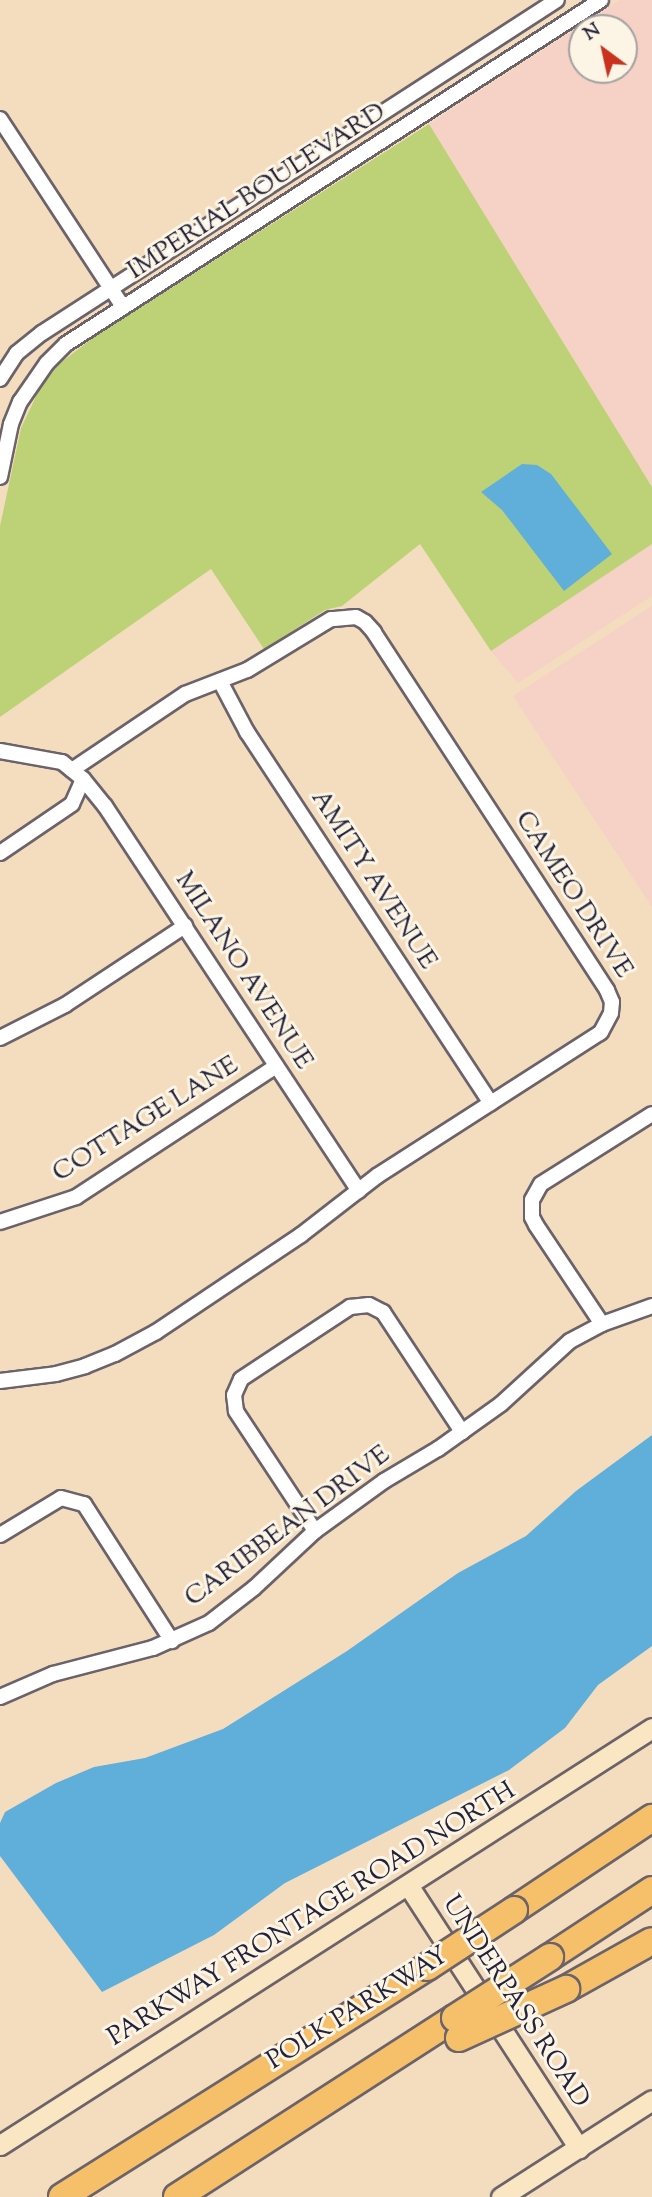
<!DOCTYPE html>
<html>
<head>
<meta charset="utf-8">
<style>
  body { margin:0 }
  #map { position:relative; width:652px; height:2197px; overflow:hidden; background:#f3ddbe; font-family:"Sorts Mill Goudy",serif }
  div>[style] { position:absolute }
  .built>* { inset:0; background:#f6d1c5 }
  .green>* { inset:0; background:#bdd276 }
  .water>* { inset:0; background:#60aeda }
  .roads { filter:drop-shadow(2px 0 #6b6369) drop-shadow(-2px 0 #6b6369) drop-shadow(0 2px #6b6369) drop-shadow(0 -2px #6b6369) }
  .street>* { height:14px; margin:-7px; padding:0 7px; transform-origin:7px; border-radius:7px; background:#fff }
  .secondary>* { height:19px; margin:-9.5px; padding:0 9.5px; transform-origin:9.5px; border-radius:9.5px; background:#fbe6c4 }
  .highway>* { height:26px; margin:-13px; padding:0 13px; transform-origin:13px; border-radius:13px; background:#f6c06b }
  .bridges { filter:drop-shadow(2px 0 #6b6369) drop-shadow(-2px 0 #6b6369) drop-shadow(0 2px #6b6369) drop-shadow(0 -2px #6b6369) }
  .highway-bridge>* { height:26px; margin:-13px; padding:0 13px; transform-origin:13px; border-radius:13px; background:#f6c06b }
  span { translate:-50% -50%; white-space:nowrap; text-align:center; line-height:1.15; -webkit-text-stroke:6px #fcf5e5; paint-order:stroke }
  .street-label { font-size:26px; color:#22223b }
  .north { position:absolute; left:568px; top:14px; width:70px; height:70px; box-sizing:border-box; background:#fcf5e5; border:2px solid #a5a1a1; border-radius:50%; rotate:327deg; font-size:19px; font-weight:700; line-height:28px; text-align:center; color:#22223b }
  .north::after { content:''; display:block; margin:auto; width:24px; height:32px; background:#c8321e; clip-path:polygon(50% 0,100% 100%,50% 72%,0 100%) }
</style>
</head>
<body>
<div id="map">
  <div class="built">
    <i style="clip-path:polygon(evenodd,620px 0,652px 0,652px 487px,429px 124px,620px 0,582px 28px,624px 28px,624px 70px,582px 70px,582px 28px)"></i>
    <i style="clip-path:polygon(652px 544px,652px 596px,518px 683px,491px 651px)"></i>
    <i style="clip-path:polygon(652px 606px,652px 907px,513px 696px)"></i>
  </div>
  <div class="green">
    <i style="clip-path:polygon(429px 124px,652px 487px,652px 544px,491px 651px,420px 544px,342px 606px,325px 610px,264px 649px,211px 569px,0 717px,0 526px,21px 428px,40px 388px,59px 364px,94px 337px)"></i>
  </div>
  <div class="water">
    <i style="clip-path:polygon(522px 464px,537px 465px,551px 474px,612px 554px,564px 591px,502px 510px,481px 492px)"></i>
    <i style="clip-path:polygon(652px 1435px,652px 1646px,598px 1685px,565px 1728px,509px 1770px,285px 1883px,214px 1935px,102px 1992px,0 1856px,0 1823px,5px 1812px,56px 1783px,94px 1767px,145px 1758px,223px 1729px,347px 1651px,458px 1573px,526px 1536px,576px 1491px)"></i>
  </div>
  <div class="roads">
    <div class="street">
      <i style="left:0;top:119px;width:225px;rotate:56.8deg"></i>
      <i style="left:0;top:379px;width:31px;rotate:-57deg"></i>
      <i style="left:17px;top:353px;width:32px;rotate:-39deg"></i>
      <i style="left:42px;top:333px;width:613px;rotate:-32.89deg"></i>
      <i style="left:0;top:477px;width:54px;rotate:-78.3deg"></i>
      <i style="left:11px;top:424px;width:24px;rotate:-68deg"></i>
      <i style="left:20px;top:402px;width:47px;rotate:-55.3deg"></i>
      <i style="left:47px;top:363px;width:27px;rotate:-45deg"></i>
      <i style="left:66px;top:344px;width:636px;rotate:-32.74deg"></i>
      <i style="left:220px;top:681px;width:58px;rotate:62.1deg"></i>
      <i style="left:247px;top:732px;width:444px;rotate:56.7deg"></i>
      <i style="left:0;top:751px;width:63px;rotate:10.1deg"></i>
      <i style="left:62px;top:762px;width:27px;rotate:39deg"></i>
      <i style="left:83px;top:779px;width:35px;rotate:51deg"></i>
      <i style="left:105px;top:806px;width:461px;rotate:56.6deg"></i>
      <i style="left:0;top:853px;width:87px;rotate:-34.2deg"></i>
      <i style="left:72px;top:804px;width:27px;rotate:-66deg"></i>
      <i style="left:0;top:1038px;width:73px;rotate:-26.9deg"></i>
      <i style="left:65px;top:1005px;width:144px;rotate:-33.4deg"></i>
      <i style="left:0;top:1222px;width:80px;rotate:-18.2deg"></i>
      <i style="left:76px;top:1197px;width:239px;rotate:-33.2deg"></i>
      <i style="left:602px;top:1324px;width:119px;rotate:-123.7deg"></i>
      <i style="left:536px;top:1225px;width:9px;rotate:-117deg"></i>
      <i style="left:532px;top:1217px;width:17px;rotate:-90deg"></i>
      <i style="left:532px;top:1200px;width:18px;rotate:-61deg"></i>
      <i style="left:541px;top:1184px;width:131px;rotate:-32.2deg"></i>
      <i style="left:0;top:1381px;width:56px;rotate:-7.1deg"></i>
      <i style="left:56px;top:1374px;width:30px;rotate:-15deg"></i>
      <i style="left:85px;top:1366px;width:32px;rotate:-22deg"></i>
      <i style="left:115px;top:1354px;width:47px;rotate:-28.2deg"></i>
      <i style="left:156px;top:1332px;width:174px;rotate:-33.8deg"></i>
      <i style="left:301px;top:1235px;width:96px;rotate:-37.8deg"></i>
      <i style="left:377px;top:1176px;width:266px;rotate:-32.7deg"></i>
      <i style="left:601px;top:1032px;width:21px;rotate:-62deg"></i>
      <i style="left:611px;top:1013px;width:11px;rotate:-85deg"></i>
      <i style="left:612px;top:1002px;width:13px;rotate:-113deg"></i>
      <i style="left:607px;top:990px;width:427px;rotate:-123.1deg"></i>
      <i style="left:374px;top:632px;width:13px;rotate:-132deg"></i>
      <i style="left:365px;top:622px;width:10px;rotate:-151deg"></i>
      <i style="left:356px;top:617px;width:25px;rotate:175deg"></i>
      <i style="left:331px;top:619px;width:98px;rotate:148.7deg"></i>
      <i style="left:247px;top:670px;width:66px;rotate:158.8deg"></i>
      <i style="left:185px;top:694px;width:136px;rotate:146.1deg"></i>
      <i style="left:315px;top:1531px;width:144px;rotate:-123.4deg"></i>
      <i style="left:236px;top:1411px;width:16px;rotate:-97deg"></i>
      <i style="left:234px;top:1395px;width:17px;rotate:-66deg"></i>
      <i style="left:241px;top:1379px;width:131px;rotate:-33.4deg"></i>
      <i style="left:350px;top:1307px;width:19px;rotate:-6deg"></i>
      <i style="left:369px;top:1305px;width:16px;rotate:27deg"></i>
      <i style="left:383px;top:1312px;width:144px;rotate:56.6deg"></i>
      <i style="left:0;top:1535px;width:71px;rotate:-31.2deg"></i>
      <i style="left:61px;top:1498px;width:24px;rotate:15deg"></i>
      <i style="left:84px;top:1504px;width:163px;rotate:57.3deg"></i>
      <i style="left:0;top:1697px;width:58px;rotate:-23.5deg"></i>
      <i style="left:53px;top:1674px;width:103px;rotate:-14.6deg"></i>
      <i style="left:153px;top:1648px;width:61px;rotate:-24.1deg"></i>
      <i style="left:209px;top:1623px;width:57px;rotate:-37.9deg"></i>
      <i style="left:254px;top:1588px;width:83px;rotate:-43.1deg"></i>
      <i style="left:315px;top:1531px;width:85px;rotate:-35.9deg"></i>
      <i style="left:384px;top:1481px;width:63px;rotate:-30.7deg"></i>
      <i style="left:438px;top:1449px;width:77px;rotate:-35.5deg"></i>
      <i style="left:501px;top:1404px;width:93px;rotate:-42.4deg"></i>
      <i style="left:570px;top:1341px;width:36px;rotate:-28deg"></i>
      <i style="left:602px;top:1324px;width:53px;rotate:-19.8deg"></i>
    </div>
    <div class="secondary">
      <i style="left:408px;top:1885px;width:314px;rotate:57deg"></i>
      <i style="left:0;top:2145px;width:774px;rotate:-32.6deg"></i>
      <i style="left:501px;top:2197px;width:179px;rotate:-32.7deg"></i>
    </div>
    <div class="highway">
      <i style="left:514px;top:1910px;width:166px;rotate:-33.7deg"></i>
      <i style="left:550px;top:1957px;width:122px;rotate:-33.3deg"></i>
      <i style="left:566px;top:1989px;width:98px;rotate:-29.2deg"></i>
      <i style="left:62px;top:2197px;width:431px;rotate:-32.2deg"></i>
      <i style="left:177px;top:2197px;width:331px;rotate:-32.8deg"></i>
    </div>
  </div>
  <div class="bridges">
    <div class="highway-bridge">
      <i style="left:427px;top:1967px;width:104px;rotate:-33.2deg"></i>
      <i style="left:455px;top:2018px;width:113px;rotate:-32.7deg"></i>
      <i style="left:459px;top:2038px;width:118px;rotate:-24.6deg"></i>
    </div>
  </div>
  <div class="street-label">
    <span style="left:257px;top:192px;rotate:-33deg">IMPERIAL BOULEVARD</span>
    <span style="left:373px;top:880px;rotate:57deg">AMITY AVENUE</span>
    <span style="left:573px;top:895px;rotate:57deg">CAMEO DRIVE</span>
    <span style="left:243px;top:971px;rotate:57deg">MILANO AVENUE</span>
    <span style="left:146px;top:1120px;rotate:-32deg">COTTAGE LANE</span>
    <span style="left:288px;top:1527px;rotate:-37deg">CARIBBEAN DRIVE</span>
    <span style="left:312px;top:1915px;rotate:-32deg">PARKWAY FRONTAGE ROAD NORTH</span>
    <span style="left:515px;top:2002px;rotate:57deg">UNDERPASS ROAD</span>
    <span style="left:358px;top:2009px;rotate:-32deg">POLK PARKWAY</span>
  </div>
  <div class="north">N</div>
</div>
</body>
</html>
